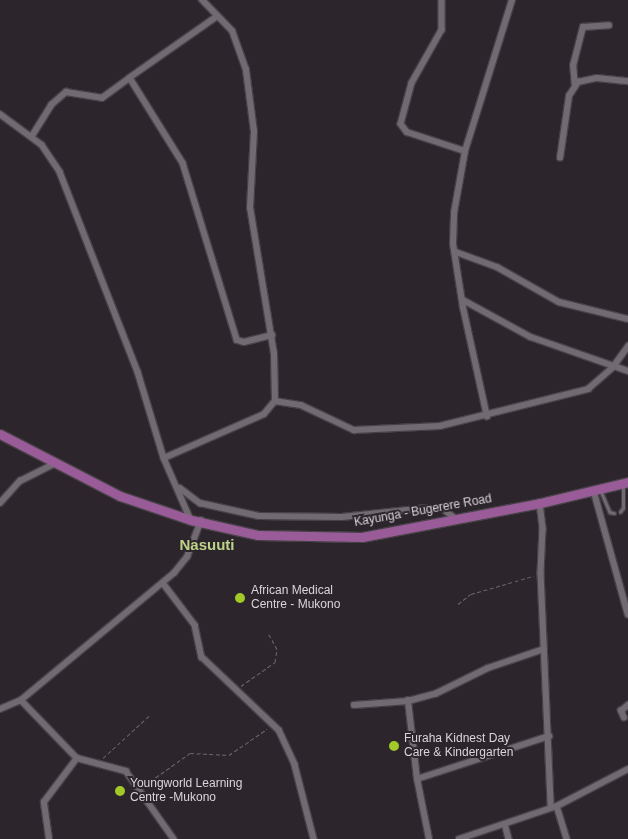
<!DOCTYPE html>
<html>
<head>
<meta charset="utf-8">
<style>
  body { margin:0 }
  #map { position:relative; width:628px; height:839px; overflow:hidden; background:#2c252c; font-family:Helvetica,sans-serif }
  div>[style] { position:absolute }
  .path>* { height:1px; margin-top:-0.5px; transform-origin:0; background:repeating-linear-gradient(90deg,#6d666d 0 4px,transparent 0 6.5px) }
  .roads { filter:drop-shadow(1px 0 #474247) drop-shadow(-1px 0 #474247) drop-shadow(0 1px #474247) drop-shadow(0 -1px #474247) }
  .lane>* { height:2.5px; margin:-1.25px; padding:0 1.25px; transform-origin:1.25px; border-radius:1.25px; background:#726a72 }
  .street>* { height:5.5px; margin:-2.75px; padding:0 2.75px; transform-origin:2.75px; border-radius:2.75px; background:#726a72 }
  .primary>* { height:9px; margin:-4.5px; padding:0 4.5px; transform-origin:4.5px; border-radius:4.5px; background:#9a5c98 }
  .dots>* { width:14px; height:14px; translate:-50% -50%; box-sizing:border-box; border:2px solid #2c252c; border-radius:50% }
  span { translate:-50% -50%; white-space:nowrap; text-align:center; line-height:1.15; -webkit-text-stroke:4px #2c252c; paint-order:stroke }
  .street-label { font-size:12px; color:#dad5da }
  .poi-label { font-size:12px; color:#dad5da }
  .left { translate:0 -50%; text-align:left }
  .quarter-label { font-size:15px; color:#bcd389; font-weight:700 }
</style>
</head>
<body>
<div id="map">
  <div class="path">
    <i style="left:458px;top:604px;width:16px;rotate:-38deg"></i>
    <i style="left:471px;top:594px;width:65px;rotate:-16.2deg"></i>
    <i style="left:241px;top:686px;width:42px;rotate:-35.2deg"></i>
    <i style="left:275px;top:662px;width:13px;rotate:-81deg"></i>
    <i style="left:277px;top:649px;width:18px;rotate:-119deg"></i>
    <i style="left:103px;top:758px;width:65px;rotate:-42.5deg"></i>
    <i style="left:145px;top:785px;width:55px;rotate:-35.4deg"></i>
    <i style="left:190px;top:753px;width:39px;rotate:3deg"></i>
    <i style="left:229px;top:755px;width:46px;rotate:-34.4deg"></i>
  </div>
  <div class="roads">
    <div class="lane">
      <i style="left:601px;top:491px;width:23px;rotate:67deg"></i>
      <i style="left:610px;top:512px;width:4px;rotate:14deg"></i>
      <i style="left:620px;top:512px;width:5px;rotate:-53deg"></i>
      <i style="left:623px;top:508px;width:23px;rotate:-90deg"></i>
    </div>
    <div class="street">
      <i style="left:442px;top:0;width:30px;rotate:90deg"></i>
      <i style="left:442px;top:30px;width:61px;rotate:119.5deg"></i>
      <i style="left:412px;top:83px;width:42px;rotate:105deg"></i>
      <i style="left:401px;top:124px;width:10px;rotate:53deg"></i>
      <i style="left:407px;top:132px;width:61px;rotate:18.1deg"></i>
      <i style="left:217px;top:17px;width:106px;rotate:145deg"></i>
      <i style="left:130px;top:78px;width:100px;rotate:58.1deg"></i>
      <i style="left:183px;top:163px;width:185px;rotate:73deg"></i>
      <i style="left:237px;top:340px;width:7px;rotate:16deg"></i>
      <i style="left:244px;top:342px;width:29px;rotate:-14deg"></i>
      <i style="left:575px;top:87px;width:21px;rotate:-95deg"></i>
      <i style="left:573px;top:66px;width:40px;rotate:-75.6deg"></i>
      <i style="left:583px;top:27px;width:26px;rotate:-4deg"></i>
      <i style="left:0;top:114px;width:52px;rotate:36.4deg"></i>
      <i style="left:42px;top:145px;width:32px;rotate:56deg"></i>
      <i style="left:60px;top:172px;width:215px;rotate:68.7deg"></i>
      <i style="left:138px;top:372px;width:90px;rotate:73.2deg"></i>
      <i style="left:164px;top:458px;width:68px;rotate:66.5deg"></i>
      <i style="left:32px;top:136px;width:36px;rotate:-58deg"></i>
      <i style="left:51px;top:105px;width:20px;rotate:-41deg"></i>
      <i style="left:66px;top:92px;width:36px;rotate:9deg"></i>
      <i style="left:102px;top:98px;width:34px;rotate:-36deg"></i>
      <i style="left:560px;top:158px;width:63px;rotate:-81.7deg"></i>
      <i style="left:569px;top:96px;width:17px;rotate:-57deg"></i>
      <i style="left:578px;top:82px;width:19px;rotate:-12deg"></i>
      <i style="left:597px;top:78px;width:31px;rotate:6deg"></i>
      <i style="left:456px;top:252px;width:44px;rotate:20.1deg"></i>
      <i style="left:497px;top:267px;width:71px;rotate:29.4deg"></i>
      <i style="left:559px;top:302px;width:71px;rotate:13.8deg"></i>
      <i style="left:463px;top:300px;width:77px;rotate:28.6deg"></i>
      <i style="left:531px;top:337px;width:103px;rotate:19.3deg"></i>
      <i style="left:275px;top:401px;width:26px;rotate:9deg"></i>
      <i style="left:301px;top:405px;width:59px;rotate:25.3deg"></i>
      <i style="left:354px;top:430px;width:86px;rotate:-2.7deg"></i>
      <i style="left:440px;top:426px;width:153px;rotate:-14deg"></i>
      <i style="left:588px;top:389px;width:33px;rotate:-41deg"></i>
      <i style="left:613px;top:367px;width:26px;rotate:-54deg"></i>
      <i style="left:487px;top:417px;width:112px;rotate:-102.4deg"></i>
      <i style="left:463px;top:308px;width:65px;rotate:-98.9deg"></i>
      <i style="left:453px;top:244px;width:31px;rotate:-88deg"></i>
      <i style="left:454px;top:213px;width:63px;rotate:-79.9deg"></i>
      <i style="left:465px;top:151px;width:158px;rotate:-72.7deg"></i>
      <i style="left:164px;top:458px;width:109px;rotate:-23.7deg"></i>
      <i style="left:264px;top:414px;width:17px;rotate:-50deg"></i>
      <i style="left:275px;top:401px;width:47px;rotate:-91.2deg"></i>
      <i style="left:274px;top:354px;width:148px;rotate:-99.3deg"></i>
      <i style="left:250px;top:208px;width:76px;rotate:-87deg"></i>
      <i style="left:254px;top:132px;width:63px;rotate:-97.4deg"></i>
      <i style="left:246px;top:70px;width:41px;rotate:-109.7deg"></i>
      <i style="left:232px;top:31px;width:43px;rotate:-134.1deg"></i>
      <i style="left:180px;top:488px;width:25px;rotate:37deg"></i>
      <i style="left:200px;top:503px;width:60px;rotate:12.4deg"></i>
      <i style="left:259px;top:516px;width:83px;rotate:0.7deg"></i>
      <i style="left:342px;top:517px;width:85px;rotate:-6deg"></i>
      <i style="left:427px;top:508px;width:15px"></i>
      <i style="left:442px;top:508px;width:16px;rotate:38deg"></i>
      <i style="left:594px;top:491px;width:128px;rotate:74.5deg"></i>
      <i style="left:0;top:503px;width:30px;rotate:-48deg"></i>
      <i style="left:20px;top:481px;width:40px;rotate:-26.6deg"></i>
      <i style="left:540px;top:503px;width:26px;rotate:83deg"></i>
      <i style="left:543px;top:529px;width:44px;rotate:92.6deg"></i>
      <i style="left:541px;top:573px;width:233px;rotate:87.5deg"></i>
      <i style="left:163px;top:583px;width:53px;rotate:52.7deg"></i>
      <i style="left:195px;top:625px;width:33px;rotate:78deg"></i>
      <i style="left:202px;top:657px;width:106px;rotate:43.5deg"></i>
      <i style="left:279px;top:730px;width:38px;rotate:65deg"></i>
      <i style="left:295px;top:765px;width:76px;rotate:75.6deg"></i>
      <i style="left:21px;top:700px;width:81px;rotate:46deg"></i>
      <i style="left:77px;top:758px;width:51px;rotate:14.9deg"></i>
      <i style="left:126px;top:771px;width:83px;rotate:54.8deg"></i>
      <i style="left:354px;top:705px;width:54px;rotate:-4.2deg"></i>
      <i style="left:0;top:709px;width:23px;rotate:-23deg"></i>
      <i style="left:21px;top:700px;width:199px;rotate:-39.7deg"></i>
      <i style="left:174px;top:573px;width:21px;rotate:-51deg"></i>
      <i style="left:187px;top:557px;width:39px;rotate:-69deg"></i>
      <i style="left:624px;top:718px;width:8px;rotate:-113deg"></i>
      <i style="left:621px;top:711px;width:9px;rotate:-41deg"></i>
      <i style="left:417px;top:779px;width:139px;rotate:-18deg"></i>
      <i style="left:557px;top:806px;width:34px;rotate:73deg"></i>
      <i style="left:505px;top:824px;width:16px;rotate:75deg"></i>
      <i style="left:49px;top:839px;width:37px;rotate:-98deg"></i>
      <i style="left:44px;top:802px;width:55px;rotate:-53.1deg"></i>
      <i style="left:429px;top:839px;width:61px;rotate:-101.3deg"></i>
      <i style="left:417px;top:779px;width:79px;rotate:-96.6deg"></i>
      <i style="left:408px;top:701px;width:28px;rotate:-15deg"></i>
      <i style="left:435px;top:694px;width:59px;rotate:-26.1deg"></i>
      <i style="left:488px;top:668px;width:59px;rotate:-18.7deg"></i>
      <i style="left:459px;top:839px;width:103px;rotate:-18.6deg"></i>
      <i style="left:557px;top:806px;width:80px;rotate:-27.5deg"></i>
    </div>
    <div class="primary">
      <i style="left:0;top:434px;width:135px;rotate:27.3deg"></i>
      <i style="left:120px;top:496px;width:75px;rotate:18.7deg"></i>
      <i style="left:191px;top:520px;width:69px;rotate:12.6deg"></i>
      <i style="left:258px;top:535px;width:104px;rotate:1.1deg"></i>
      <i style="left:362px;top:537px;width:181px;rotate:-10.8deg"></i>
      <i style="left:540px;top:503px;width:90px;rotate:-13.4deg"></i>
    </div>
  </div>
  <div class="dots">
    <i style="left:240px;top:598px;background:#a2c928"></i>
    <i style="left:394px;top:746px;background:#a2c928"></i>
    <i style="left:120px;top:791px;background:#a2c928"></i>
  </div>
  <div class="street-label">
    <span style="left:423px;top:511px;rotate:-10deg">Kayunga - Bugerere Road</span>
  </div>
  <div class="poi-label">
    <span class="left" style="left:251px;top:598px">African Medical<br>Centre - Mukono</span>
    <span class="left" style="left:404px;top:746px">Furaha Kidnest Day<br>Care &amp; Kindergarten</span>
    <span class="left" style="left:130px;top:791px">Youngworld Learning<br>Centre -Mukono</span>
  </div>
  <div class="quarter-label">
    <span style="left:207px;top:545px">Nasuuti</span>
  </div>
</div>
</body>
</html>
